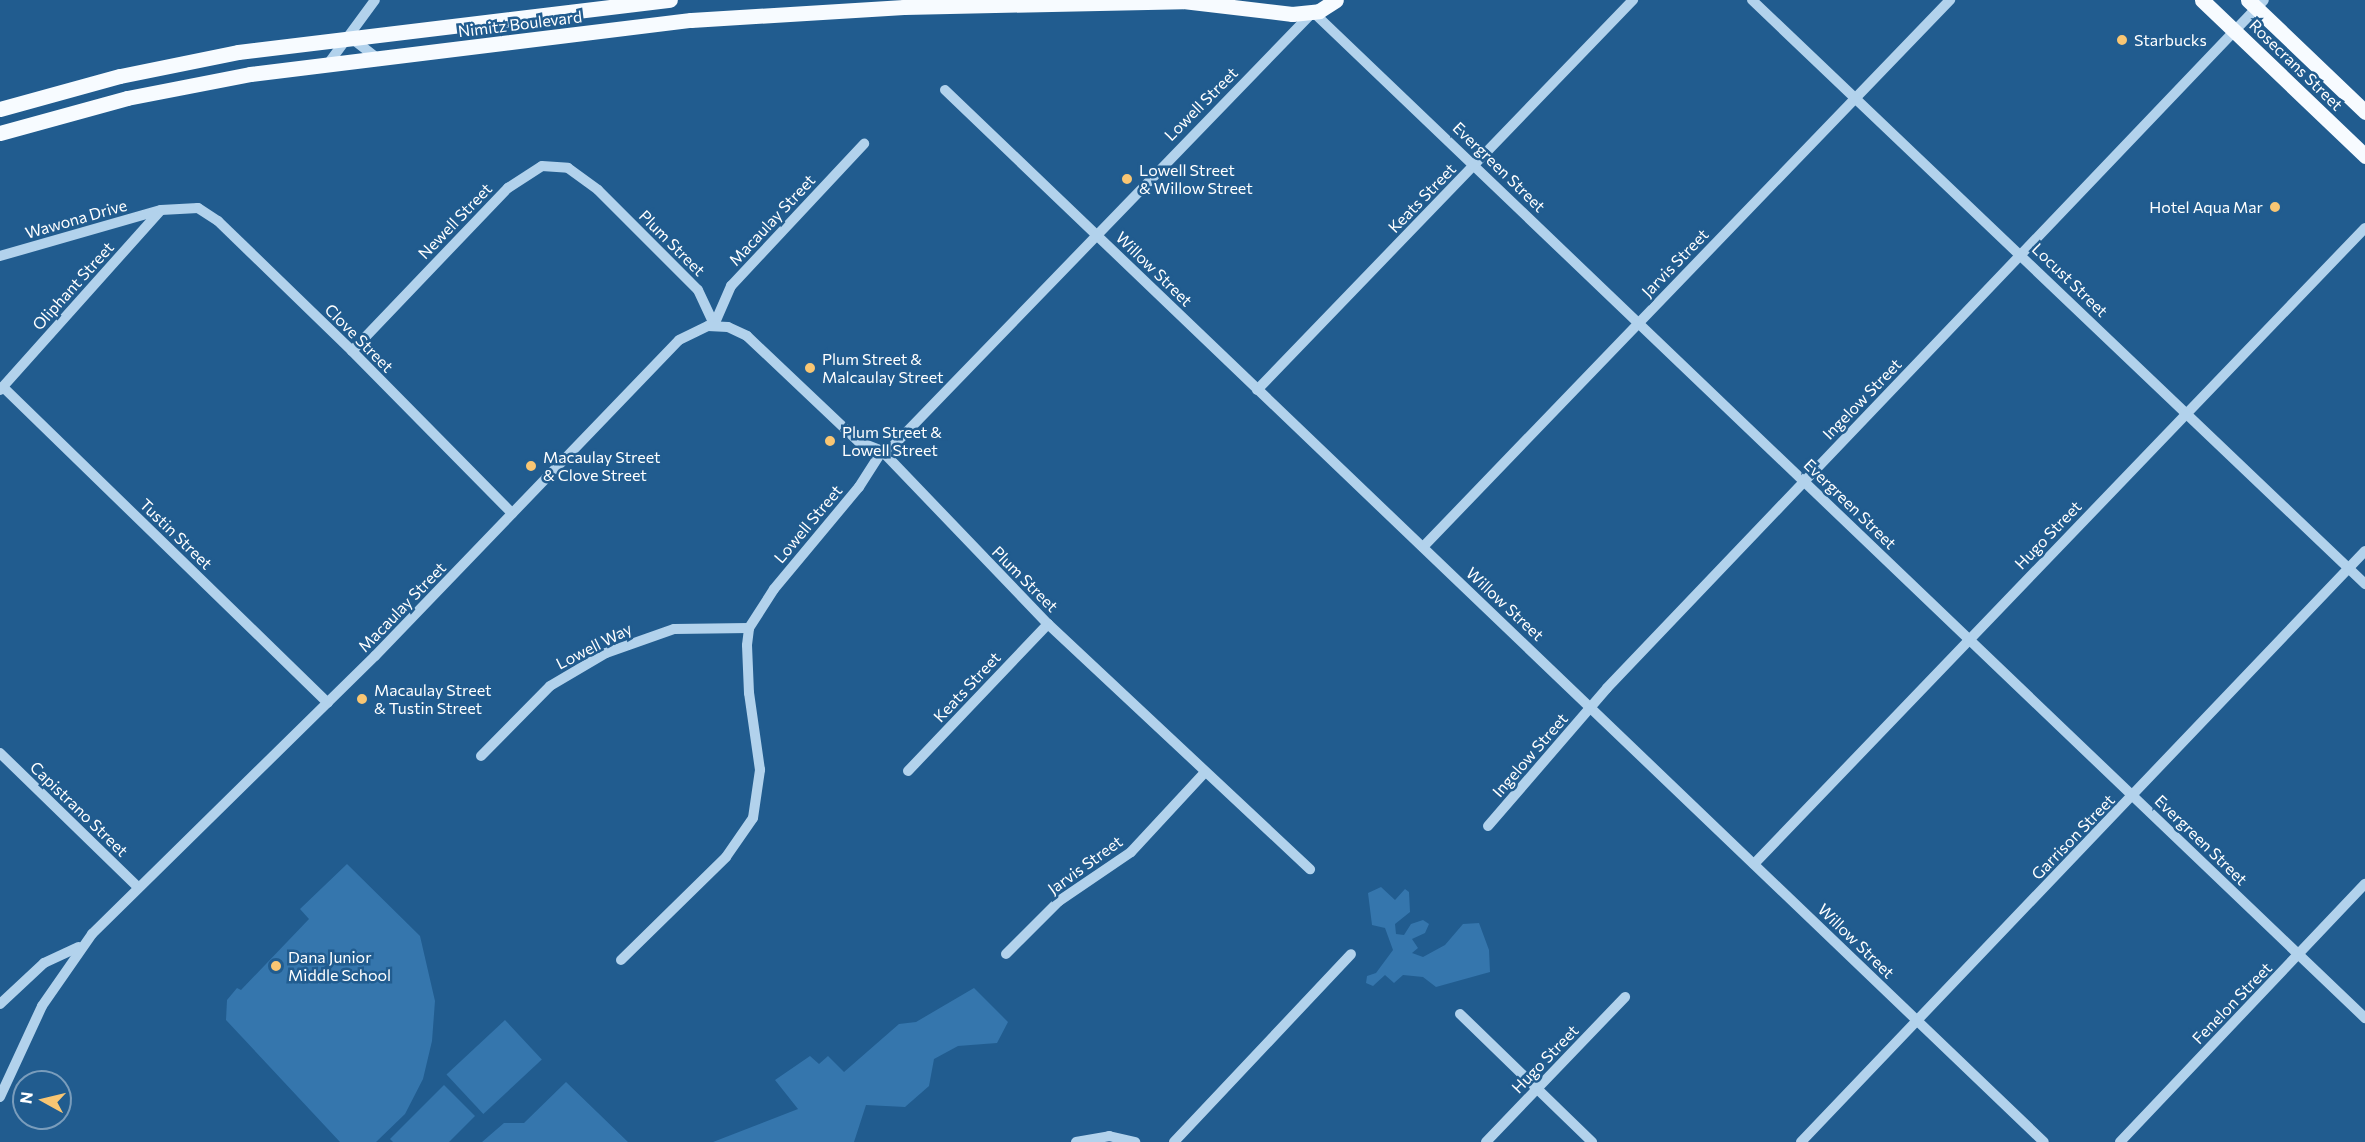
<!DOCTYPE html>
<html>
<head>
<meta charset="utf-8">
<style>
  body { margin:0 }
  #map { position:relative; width:2365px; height:1142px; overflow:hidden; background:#215c8f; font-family:Commissioner,sans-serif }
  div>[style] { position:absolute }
  .green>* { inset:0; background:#3576ad; transform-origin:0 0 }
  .minor>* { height:10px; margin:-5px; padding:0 5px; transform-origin:5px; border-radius:5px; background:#b2d2ec }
  .major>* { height:15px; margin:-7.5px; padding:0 7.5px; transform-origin:7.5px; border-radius:7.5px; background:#f7fbff }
  .dots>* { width:16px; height:16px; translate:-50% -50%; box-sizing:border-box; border:3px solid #215c8f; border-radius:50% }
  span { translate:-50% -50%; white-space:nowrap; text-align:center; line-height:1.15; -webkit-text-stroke:5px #215c8f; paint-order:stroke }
  .street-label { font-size:16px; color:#fff }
  .poi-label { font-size:16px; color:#fff }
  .left { translate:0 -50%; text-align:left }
  .right { translate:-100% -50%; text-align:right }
  .north { position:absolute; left:12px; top:1070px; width:60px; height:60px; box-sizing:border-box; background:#215c8f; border:2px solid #7a9dbc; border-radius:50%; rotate:278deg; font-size:16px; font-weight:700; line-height:24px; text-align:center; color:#fff }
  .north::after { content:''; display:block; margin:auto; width:21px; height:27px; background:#f9c673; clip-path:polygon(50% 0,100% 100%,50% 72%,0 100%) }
</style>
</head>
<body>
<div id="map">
  <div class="green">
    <i style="clip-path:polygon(347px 864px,420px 936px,435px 1001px,432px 1041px,423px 1079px,405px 1114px,376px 1142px,340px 1142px,226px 1020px,227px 1000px,237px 988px,241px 990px,309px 919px,300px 909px)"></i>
    <i style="clip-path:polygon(1381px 887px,1395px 900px,1405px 889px,1409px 892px,1410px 912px,1395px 924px,1396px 934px,1404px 935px,1411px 924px,1423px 920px,1429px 924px,1425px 933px,1412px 939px,1418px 948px,1412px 953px,1423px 957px,1445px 945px,1463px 924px,1479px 923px,1489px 950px,1490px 972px,1436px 987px,1423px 977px,1403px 975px,1394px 983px,1385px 975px,1373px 986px,1366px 983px,1367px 976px,1376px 973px,1393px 950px,1385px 928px,1372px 925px,1368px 893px)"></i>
    <i style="clip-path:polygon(974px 988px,1008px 1022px,997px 1043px,958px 1046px,934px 1059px,929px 1086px,905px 1107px,866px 1105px,854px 1142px,713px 1142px,798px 1109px,775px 1080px,810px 1056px,819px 1064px,828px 1056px,844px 1072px,899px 1024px,916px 1022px)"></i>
    <i style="left:505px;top:1020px;width:54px;height:80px;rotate:47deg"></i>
    <i style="clip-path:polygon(566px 1082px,628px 1142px,482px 1142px,504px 1123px,524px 1123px)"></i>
    <i style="clip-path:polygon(444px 1085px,475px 1116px,449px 1142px,393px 1142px,390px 1139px)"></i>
  </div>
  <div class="minor">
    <i style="left:1752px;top:0;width:847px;rotate:43.61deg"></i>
    <i style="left:350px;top:37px;width:37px;rotate:38deg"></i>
    <i style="left:328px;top:64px;width:79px;rotate:-53.7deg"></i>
    <i style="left:945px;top:90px;width:1521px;rotate:43.75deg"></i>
    <i style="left:0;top:256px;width:166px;rotate:-16deg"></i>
    <i style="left:714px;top:325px;width:43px;rotate:-66.4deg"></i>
    <i style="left:731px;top:286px;width:195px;rotate:-46.9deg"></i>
    <i style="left:352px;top:351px;width:226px;rotate:-46.3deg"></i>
    <i style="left:508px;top:188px;width:40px;rotate:-32.9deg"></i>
    <i style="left:542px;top:166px;width:26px;rotate:4deg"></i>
    <i style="left:568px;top:168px;width:37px;rotate:36deg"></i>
    <i style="left:598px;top:190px;width:141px;rotate:45deg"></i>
    <i style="left:698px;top:290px;width:38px;rotate:65deg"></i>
    <i style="left:3px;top:387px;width:453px;rotate:44.2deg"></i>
    <i style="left:0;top:390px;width:241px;rotate:-48.2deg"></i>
    <i style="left:161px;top:210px;width:37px;rotate:-3deg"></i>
    <i style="left:198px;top:208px;width:24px;rotate:33deg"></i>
    <i style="left:218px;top:221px;width:187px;rotate:44.1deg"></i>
    <i style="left:352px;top:351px;width:228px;rotate:45.4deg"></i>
    <i style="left:1257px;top:390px;width:542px;rotate:-46.05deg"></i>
    <i style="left:1423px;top:547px;width:760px;rotate:-46.07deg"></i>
    <i style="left:0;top:753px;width:192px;rotate:44.2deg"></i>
    <i style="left:481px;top:756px;width:98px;rotate:-45.4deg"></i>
    <i style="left:550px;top:686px;width:65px;rotate:-30.5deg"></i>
    <i style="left:606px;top:653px;width:72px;rotate:-19.4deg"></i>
    <i style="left:674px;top:629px;width:75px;rotate:-0.8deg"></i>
    <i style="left:908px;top:771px;width:203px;rotate:-46.4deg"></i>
    <i style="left:1488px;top:826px;width:182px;rotate:-49.2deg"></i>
    <i style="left:1607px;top:688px;width:951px;rotate:-46.32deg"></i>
    <i style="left:1754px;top:864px;width:882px;rotate:-46.15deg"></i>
    <i style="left:1006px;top:954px;width:75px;rotate:-45deg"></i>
    <i style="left:1059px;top:901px;width:87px;rotate:-34.2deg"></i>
    <i style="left:1131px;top:852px;width:109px;rotate:-47.2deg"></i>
    <i style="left:621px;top:960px;width:147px;rotate:-44.4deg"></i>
    <i style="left:726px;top:857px;width:47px;rotate:-55.3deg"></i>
    <i style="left:753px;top:818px;width:49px;rotate:-81.7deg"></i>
    <i style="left:760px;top:770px;width:78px;rotate:-98.1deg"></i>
    <i style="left:749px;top:693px;width:48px;rotate:-92.4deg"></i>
    <i style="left:747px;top:645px;width:17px;rotate:-83deg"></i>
    <i style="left:749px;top:628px;width:46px;rotate:-57.3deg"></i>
    <i style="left:774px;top:589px;width:133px;rotate:-50.2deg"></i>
    <i style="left:859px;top:487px;width:43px;rotate:-57.4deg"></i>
    <i style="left:882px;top:451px;width:12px;rotate:-24deg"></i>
    <i style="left:893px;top:446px;width:604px;rotate:-45.94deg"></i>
    <i style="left:1313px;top:12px;width:1456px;rotate:43.72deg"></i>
    <i style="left:0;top:1004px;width:60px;rotate:-43deg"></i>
    <i style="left:44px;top:963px;width:38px;rotate:-25deg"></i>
    <i style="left:1460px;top:1014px;width:184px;rotate:44.1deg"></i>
    <i style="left:0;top:1097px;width:100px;rotate:-65.2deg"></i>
    <i style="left:42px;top:1006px;width:88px;rotate:-55.2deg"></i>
    <i style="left:92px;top:934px;width:397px;rotate:-44.5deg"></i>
    <i style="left:375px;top:656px;width:438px;rotate:-46.1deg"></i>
    <i style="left:679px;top:340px;width:32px;rotate:-26deg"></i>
    <i style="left:708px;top:326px;width:20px;rotate:3deg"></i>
    <i style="left:728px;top:327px;width:21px;rotate:25deg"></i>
    <i style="left:747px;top:336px;width:154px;rotate:43.4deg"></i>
    <i style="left:859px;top:442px;width:25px;rotate:21deg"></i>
    <i style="left:882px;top:451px;width:240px;rotate:46.2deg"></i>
    <i style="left:1048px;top:624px;width:359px;rotate:43.1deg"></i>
    <i style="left:1076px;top:1142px;width:34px;rotate:-10deg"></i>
    <i style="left:1109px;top:1136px;width:27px;rotate:13deg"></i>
    <i style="left:1174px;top:1142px;width:258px;rotate:-46.7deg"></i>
    <i style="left:1486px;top:1142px;width:201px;rotate:-46.2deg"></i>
    <i style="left:1801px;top:1142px;width:817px;rotate:-46.34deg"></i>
    <i style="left:2120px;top:1142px;width:356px;rotate:-46.5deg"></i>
  </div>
  <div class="major">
    <i style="left:2202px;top:0;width:226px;rotate:43.7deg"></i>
    <i style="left:2248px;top:0;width:162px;rotate:43.7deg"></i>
    <i style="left:0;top:109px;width:124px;rotate:-15.4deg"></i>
    <i style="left:120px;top:76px;width:120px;rotate:-11.5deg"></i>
    <i style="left:238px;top:52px;width:435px;rotate:-6.9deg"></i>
    <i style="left:0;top:133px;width:132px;rotate:-15.4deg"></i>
    <i style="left:127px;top:98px;width:125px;rotate:-11deg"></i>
    <i style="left:250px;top:74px;width:444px;rotate:-7deg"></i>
    <i style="left:691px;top:20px;width:213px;rotate:-3.5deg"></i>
    <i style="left:904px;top:7px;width:279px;rotate:-1.2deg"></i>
    <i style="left:1183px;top:1px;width:110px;rotate:6.8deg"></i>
    <i style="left:1292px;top:14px;width:27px;rotate:-6deg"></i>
    <i style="left:1319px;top:11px;width:20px;rotate:-33deg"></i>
  </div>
  <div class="dots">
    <i style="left:2122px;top:40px;background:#f9c673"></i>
    <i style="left:1127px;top:179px;background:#f9c673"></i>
    <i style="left:2275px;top:207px;background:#f9c673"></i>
    <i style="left:810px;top:368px;background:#f9c673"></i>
    <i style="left:830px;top:441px;background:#f9c673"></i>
    <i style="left:531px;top:466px;background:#f9c673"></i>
    <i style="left:362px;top:699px;background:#f9c673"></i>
    <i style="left:276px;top:966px;background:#f9c673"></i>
  </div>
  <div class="street-label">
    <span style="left:520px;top:24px;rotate:-7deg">Nimitz Boulevard</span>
    <span style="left:2296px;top:65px;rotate:44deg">Rosecrans Street</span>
    <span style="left:1201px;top:104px;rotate:-45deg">Lowell Street</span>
    <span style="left:1499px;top:167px;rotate:44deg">Evergreen Street</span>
    <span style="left:1422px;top:198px;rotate:-46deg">Keats Street</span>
    <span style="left:76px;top:219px;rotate:-16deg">Wawona Drive</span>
    <span style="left:772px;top:220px;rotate:-47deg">Macaulay Street</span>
    <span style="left:455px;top:221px;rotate:-46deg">Newell Street</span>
    <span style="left:672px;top:243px;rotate:45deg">Plum Street</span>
    <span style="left:1675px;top:263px;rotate:-46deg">Jarvis Street</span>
    <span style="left:1154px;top:269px;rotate:44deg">Willow Street</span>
    <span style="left:2070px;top:280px;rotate:44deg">Locust Street</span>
    <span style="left:73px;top:286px;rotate:-48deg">Oliphant Street</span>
    <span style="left:359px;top:338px;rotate:45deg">Clove Street</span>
    <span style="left:1862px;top:399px;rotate:-46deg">Ingelow Street</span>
    <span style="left:1850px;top:504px;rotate:44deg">Evergreen Street</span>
    <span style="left:808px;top:524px;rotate:-50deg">Lowell Street</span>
    <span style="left:176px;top:534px;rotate:44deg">Tustin Street</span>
    <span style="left:2048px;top:535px;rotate:-46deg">Hugo Street</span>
    <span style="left:1025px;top:579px;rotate:45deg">Plum Street</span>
    <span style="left:1505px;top:604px;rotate:43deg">Willow Street</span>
    <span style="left:402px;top:607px;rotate:-46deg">Macaulay Street</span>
    <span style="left:594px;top:646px;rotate:-27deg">Lowell Way</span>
    <span style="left:967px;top:687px;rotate:-47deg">Keats Street</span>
    <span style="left:1530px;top:755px;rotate:-49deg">Ingelow Street</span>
    <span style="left:79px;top:809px;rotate:44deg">Capistrano Street</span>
    <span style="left:2073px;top:837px;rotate:-46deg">Garrison Street</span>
    <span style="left:2201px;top:840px;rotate:44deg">Evergreen Street</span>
    <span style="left:1085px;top:865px;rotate:-36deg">Jarvis Street</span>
    <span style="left:1856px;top:941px;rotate:44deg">Willow Street</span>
    <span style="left:2232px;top:1003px;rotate:-46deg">Fenelon Street</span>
    <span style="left:1545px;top:1059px;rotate:-46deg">Hugo Street</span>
  </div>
  <div class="poi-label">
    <span class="left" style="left:2134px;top:40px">Starbucks</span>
    <span class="left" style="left:1139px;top:179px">Lowell Street<br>&amp; Willow Street</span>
    <span class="right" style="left:2263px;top:207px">Hotel Aqua Mar</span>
    <span class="left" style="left:822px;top:368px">Plum Street &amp;<br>Malcaulay Street</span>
    <span class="left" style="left:842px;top:441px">Plum Street &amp;<br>Lowell Street</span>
    <span class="left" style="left:543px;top:466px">Macaulay Street<br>&amp; Clove Street</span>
    <span class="left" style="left:374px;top:699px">Macaulay Street<br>&amp; Tustin Street</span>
    <span class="left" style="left:288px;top:966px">Dana Junior<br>Middle School</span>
  </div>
  <div class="north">N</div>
</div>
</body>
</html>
